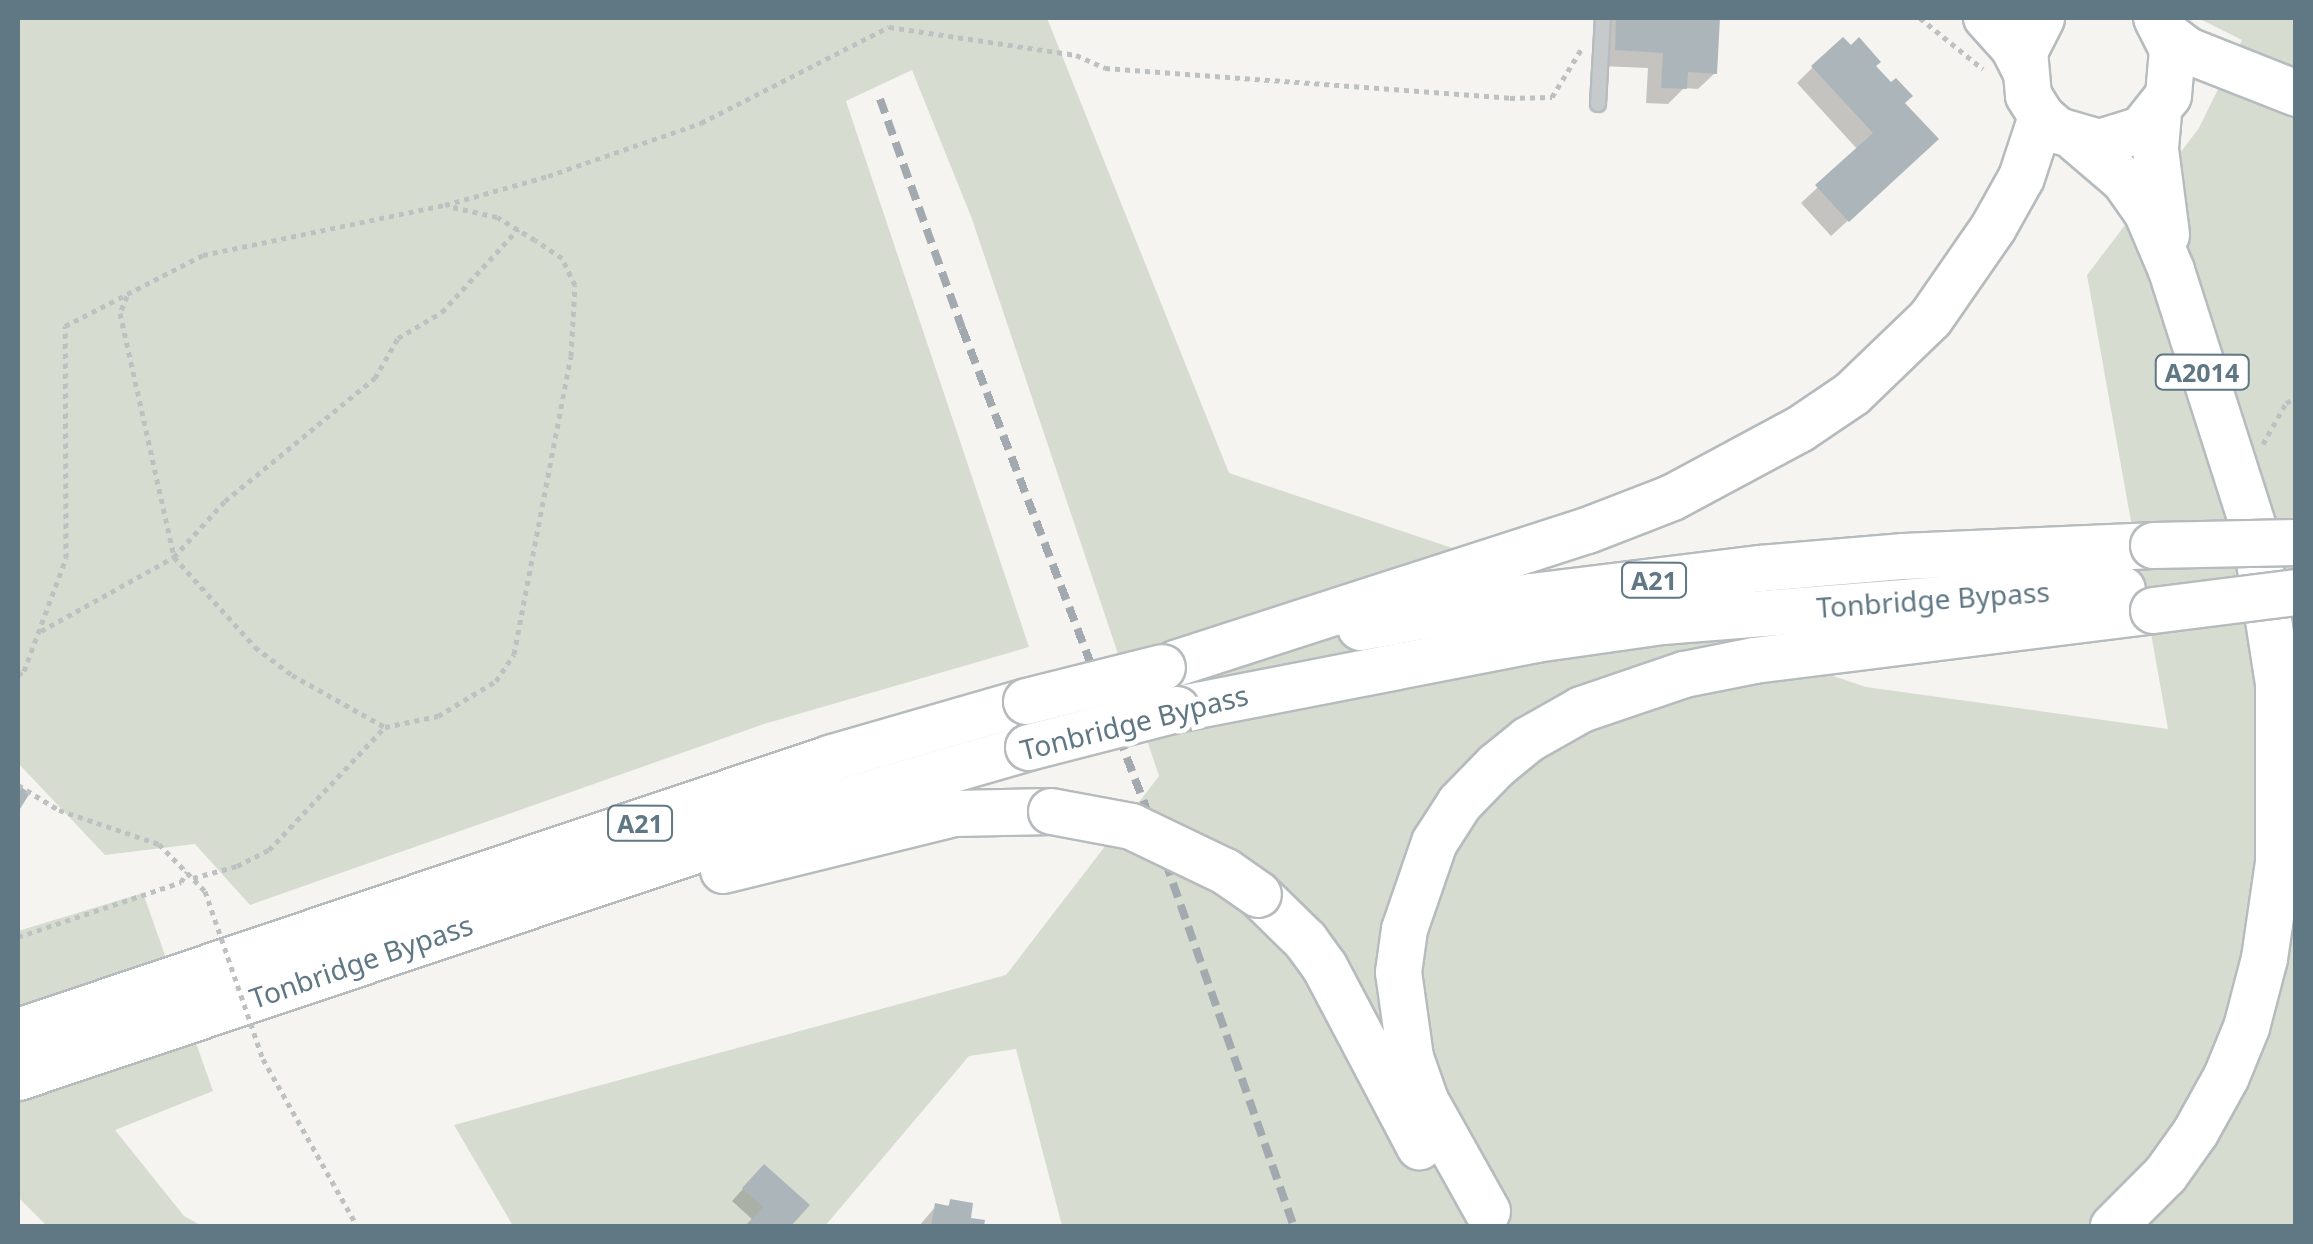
<!DOCTYPE html>
<html>
<head>
<meta charset="utf-8">
<style>
  body { margin:0 }
  #map { position:relative; width:2313px; height:1244px; overflow:hidden; background:#f5f4f0; font-family:"Noto Sans",sans-serif }
  div>[style] { position:absolute }
  .green>* { inset:0; background:#d6ddd0 }
  .shadow>* { inset:0; background:#0003 }
  .building>* { inset:0; background:#acb6ba }
  .path>* { height:5px; margin-top:-2.5px; transform-origin:0; background:repeating-linear-gradient(90deg,#bec1c2 0 5px,transparent 0 10px) }
  .roads { filter:drop-shadow(2px 0 #b6bbbe) drop-shadow(-2px 0 #b6bbbe) drop-shadow(0 2px #b6bbbe) drop-shadow(0 -2px #b6bbbe) }
  .service>* { height:14px; margin:-7px; padding:0 7px; transform-origin:7px; border-radius:7px; background:#c6cacc }
  .primary>* { height:42px; margin:-21px; padding:0 21px; transform-origin:21px; border-radius:21px; background:#fff }
  .trunk>* { height:45px; margin:-22.5px; padding:0 22.5px; transform-origin:22.5px; border-radius:22.5px; background:#fff }
  .rail>* { height:8px; margin-top:-4px; transform-origin:0; background:repeating-linear-gradient(90deg,#a3aaaf 0 15px,transparent 0 23px) }
  .path-bridge>* { height:5px; margin-top:-2.5px; transform-origin:0; background:repeating-linear-gradient(90deg,#bec1c2 0 5px,transparent 0 10px) }
  .bridges { filter:drop-shadow(2px 0 #b7bbbd) drop-shadow(-2px 0 #b7bbbd) drop-shadow(0 2px #b7bbbd) drop-shadow(0 -2px #b7bbbd) }
  .trunk-bridge>* { height:45px; margin:-22.5px; padding:0 22.5px; transform-origin:22.5px; border-radius:22.5px; background:#fff }
  span { translate:-50% -50%; white-space:nowrap; text-align:center; line-height:1.15; -webkit-text-stroke:10px #fff; paint-order:stroke }
  .shield-label span { padding:2px 8px; background:#fff; border:2px solid; border-radius:8px; -webkit-text-stroke-width:0 }
  .shield-label { font-size:25px; color:#607784; font-weight:700 }
  .street-label { font-size:28px; color:#607784 }
  .frame { position:absolute; inset:0; border:20px solid #607784; pointer-events:none }
</style>
</head>
<body>
<div id="map">
  <div class="green">
    <i style="clip-path:polygon(18px 18px,1047px 18px,1229px 473px,1866px 687px,2168px 729px,2087px 275px,2199px 128px,2242px 40px,2198px 18px,2295px 18px,2295px 1226px,1062px 1226px,1016px 1049px,969px 1056px,825px 1226px,513px 1226px,454px 1125px,1006px 975px,1159px 776px,972px 219px,912px 70px,846px 101px,1029px 647px,764px 724px,250px 905px,195px 844px,105px 855px,18px 763px)"></i>
    <i style="clip-path:polygon(143px 893px,213px 1091px,115px 1130px,184px 1216px,202px 1226px,47px 1226px,18px 1197px,18px 931px)"></i>
  </div>
  <div class="shadow">
    <i style="clip-path:polygon(1602px 18px,1717px 18px,1715px 73px,1698px 89px,1684px 88px,1668px 104px,1646px 103px,1648px 68px,1600px 66px)"></i>
    <i style="clip-path:polygon(1813px 67px,1873px 67px,1902px 103px,1920px 155px,1831px 236px,1801px 203px,1858px 150px,1797px 83px)"></i>
    <i style="clip-path:polygon(752px 1179px,806px 1206px,788px 1226px,747px 1226px,753px 1220px,732px 1201px)"></i>
    <i style="clip-path:polygon(951px 1202px,968px 1220px,982px 1222px,982px 1226px,919px 1226px,936px 1206px,946px 1208px)"></i>
  </div>
  <div class="building">
    <i style="clip-path:polygon(1616px 18px,1720px 18px,1717px 74px,1688px 72px,1687px 89px,1661px 88px,1663px 53px,1615px 50px)"></i>
    <i style="clip-path:polygon(1843px 37px,1851px 45px,1859px 37px,1881px 62px,1876px 66px,1891px 82px,1896px 78px,1913px 96px,1905px 103px,1939px 139px,1849px 222px,1815px 185px,1873px 133px,1811px 66px)"></i>
    <i style="clip-path:polygon(18px 785px,30px 793px,18px 812px)"></i>
    <i style="clip-path:polygon(764px 1164px,810px 1205px,791px 1226px,745px 1226px,763px 1207px,742px 1188px)"></i>
    <i style="clip-path:polygon(950px 1199px,973px 1203px,971px 1218px,985px 1220px,984px 1226px,931px 1226px,935px 1203px,949px 1206px)"></i>
  </div>
  <div class="path">
    <i style="left:1920px;top:18px;width:81px;rotate:39deg"></i>
    <i style="left:127px;top:296px;width:18px;rotate:112deg"></i>
    <i style="left:120px;top:313px;width:250px;rotate:77.5deg"></i>
    <i style="left:174px;top:557px;width:121px;rotate:48deg"></i>
    <i style="left:255px;top:647px;width:46px;rotate:37.1deg"></i>
    <i style="left:292px;top:675px;width:107px;rotate:29.2deg"></i>
    <i style="left:385px;top:727px;width:54px;rotate:-11.7deg"></i>
    <i style="left:438px;top:716px;width:68px;rotate:-31.1deg"></i>
    <i style="left:496px;top:681px;width:32px;rotate:-56deg"></i>
    <i style="left:514px;top:654px;width:303px;rotate:-79.2deg"></i>
    <i style="left:571px;top:356px;width:71px;rotate:-86.8deg"></i>
    <i style="left:575px;top:285px;width:30px;rotate:-116deg"></i>
    <i style="left:562px;top:258px;width:32px;rotate:-146deg"></i>
    <i style="left:535px;top:240px;width:44px;rotate:-148.8deg"></i>
    <i style="left:497px;top:217px;width:50px;rotate:-167.3deg"></i>
    <i style="left:2263px;top:444px;width:47px;rotate:-60.7deg"></i>
    <i style="left:2286px;top:403px;width:11px;rotate:-27deg"></i>
    <i style="left:41px;top:631px;width:152px;rotate:-29.1deg"></i>
    <i style="left:174px;top:557px;width:76px;rotate:-47.7deg"></i>
    <i style="left:225px;top:501px;width:194px;rotate:-39.4deg"></i>
    <i style="left:375px;top:378px;width:46px;rotate:-60.1deg"></i>
    <i style="left:398px;top:338px;width:51px;rotate:-30.6deg"></i>
    <i style="left:442px;top:312px;width:113px;rotate:-47.5deg"></i>
    <i style="left:18px;top:675px;width:7px;rotate:-34deg"></i>
    <i style="left:24px;top:671px;width:121px;rotate:-69.6deg"></i>
    <i style="left:66px;top:558px;width:232px;rotate:-90.2deg"></i>
    <i style="left:65px;top:326px;width:155px;rotate:-27.2deg"></i>
    <i style="left:203px;top:255px;width:247px;rotate:-11.7deg"></i>
    <i style="left:445px;top:205px;width:107px;rotate:-15.7deg"></i>
    <i style="left:548px;top:176px;width:162px;rotate:-19.1deg"></i>
    <i style="left:701px;top:123px;width:211px;rotate:-27.1deg"></i>
    <i style="left:889px;top:27px;width:189px;rotate:8.5deg"></i>
    <i style="left:1076px;top:55px;width:32px;rotate:24deg"></i>
    <i style="left:1105px;top:68px;width:406px;rotate:4.2deg"></i>
    <i style="left:1510px;top:98px;width:42px;rotate:-1.4deg"></i>
    <i style="left:1552px;top:97px;width:57px;rotate:-58.5deg"></i>
    <i style="left:18px;top:785px;width:48px;rotate:31.4deg"></i>
    <i style="left:59px;top:810px;width:106px;rotate:18.8deg"></i>
    <i style="left:159px;top:844px;width:66px;rotate:45.6deg"></i>
    <i style="left:193px;top:878px;width:46px;rotate:-15.3deg"></i>
    <i style="left:237px;top:866px;width:36px;rotate:-27deg"></i>
    <i style="left:269px;top:850px;width:169px;rotate:-46.7deg"></i>
    <i style="left:18px;top:937px;width:172px;rotate:-18.6deg"></i>
    <i style="left:181px;top:882px;width:12px;rotate:-59deg"></i>
    <i style="left:263px;top:1059px;width:192px;rotate:60.6deg"></i>
  </div>
  <div class="roads">
    <div class="service">
      <i style="left:1598px;top:104px;width:86px;rotate:-86.7deg"></i>
    </div>
    <div class="primary">
      <i style="left:1985px;top:18px;width:40px;rotate:48deg"></i>
      <i style="left:2012px;top:48px;width:25px;rotate:63deg"></i>
    </div>
    <div class="trunk">
      <i style="left:2041px;top:18px;width:37px;rotate:117deg"></i>
      <i style="left:2024px;top:51px;width:44px;rotate:84.8deg"></i>
      <i style="left:2028px;top:95px;width:25px;rotate:58deg"></i>
      <i style="left:2041px;top:116px;width:21px;rotate:41deg"></i>
      <i style="left:2057px;top:130px;width:44px;rotate:15.9deg"></i>
      <i style="left:2099px;top:142px;width:44px;rotate:-17.2deg"></i>
      <i style="left:2141px;top:129px;width:43px;rotate:-51.5deg"></i>
      <i style="left:2168px;top:95px;width:46px;rotate:-85deg"></i>
      <i style="left:2172px;top:49px;width:35px;rotate:-117deg"></i>
      <i style="left:2166px;top:34px;width:26px;rotate:37deg"></i>
      <i style="left:2187px;top:50px;width:117px;rotate:21.5deg"></i>
      <i style="left:2158px;top:113px;width:36px;rotate:95deg"></i>
      <i style="left:2155px;top:149px;width:86px;rotate:82.6deg"></i>
      <i style="left:2076px;top:139px;width:63px;rotate:40.5deg"></i>
      <i style="left:2124px;top:180px;width:38px;rotate:55deg"></i>
      <i style="left:2146px;top:211px;width:64px;rotate:67deg"></i>
      <i style="left:2171px;top:270px;width:273px;rotate:72.3deg"></i>
      <i style="left:2254px;top:530px;width:156px;rotate:81.1deg"></i>
      <i style="left:2278px;top:684px;width:178px;rotate:90deg"></i>
      <i style="left:2278px;top:862px;width:97px;rotate:98.3deg"></i>
      <i style="left:2264px;top:958px;width:71px;rotate:104.6deg"></i>
      <i style="left:2246px;top:1027px;width:53px;rotate:112.2deg"></i>
      <i style="left:2226px;top:1076px;width:64px;rotate:119deg"></i>
      <i style="left:2195px;top:1132px;width:52px;rotate:125.5deg"></i>
      <i style="left:2165px;top:1174px;width:74px;rotate:135deg"></i>
      <i style="left:1360px;top:627px;width:174px;rotate:-10.3deg"></i>
      <i style="left:1531px;top:596px;width:231px;rotate:-7deg"></i>
      <i style="left:1760px;top:568px;width:144px;rotate:-4.8deg"></i>
      <i style="left:1903px;top:556px;width:250px;rotate:-2.5deg"></i>
      <i style="left:1175px;top:663px;width:433px;rotate:-17.9deg"></i>
      <i style="left:1587px;top:530px;width:91px;rotate:-21.2deg"></i>
      <i style="left:1672px;top:497px;width:144px;rotate:-28.2deg"></i>
      <i style="left:1799px;top:429px;width:64px;rotate:-34.2deg"></i>
      <i style="left:1852px;top:393px;width:108px;rotate:-43.9deg"></i>
      <i style="left:1930px;top:318px;width:111px;rotate:-55.3deg"></i>
      <i style="left:1993px;top:227px;width:57px;rotate:-60.8deg"></i>
      <i style="left:2021px;top:177px;width:64px;rotate:-71.8deg"></i>
      <i style="left:1176px;top:709px;width:366px;rotate:-11deg"></i>
      <i style="left:1535px;top:639px;width:128px;rotate:-8.1deg"></i>
      <i style="left:1662px;top:621px;width:369px;rotate:-4.5deg"></i>
      <i style="left:2030px;top:592px;width:92px;rotate:-1.9deg"></i>
      <i style="left:723px;top:870px;width:238px;rotate:-13.9deg"></i>
      <i style="left:954px;top:813px;width:97px;rotate:-1.2deg"></i>
      <i style="left:1258px;top:894px;width:66px;rotate:44.4deg"></i>
      <i style="left:1305px;top:940px;width:32px;rotate:54deg"></i>
      <i style="left:1324px;top:966px;width:204px;rotate:62.2deg"></i>
      <i style="left:18px;top:1031px;width:856px;rotate:-18.6deg"></i>
      <i style="left:829px;top:758px;width:205px;rotate:-16.1deg"></i>
      <i style="left:18px;top:1077px;width:865px;rotate:-18.54deg"></i>
      <i style="left:838px;top:802px;width:198px;rotate:-16.1deg"></i>
      <i style="left:1487px;top:1211px;width:127px;rotate:-119.2deg"></i>
      <i style="left:1425px;top:1100px;width:46px;rotate:-109.2deg"></i>
      <i style="left:1410px;top:1057px;width:86px;rotate:-98deg"></i>
      <i style="left:1398px;top:972px;width:43px;rotate:-82.1deg"></i>
      <i style="left:1404px;top:929px;width:92px;rotate:-71deg"></i>
      <i style="left:1434px;top:842px;width:46px;rotate:-57.3deg"></i>
      <i style="left:1459px;top:803px;width:53px;rotate:-45.8deg"></i>
      <i style="left:1496px;top:765px;width:41px;rotate:-39.1deg"></i>
      <i style="left:1528px;top:739px;width:61px;rotate:-29.5deg"></i>
      <i style="left:1581px;top:709px;width:109px;rotate:-18.8deg"></i>
      <i style="left:1684px;top:674px;width:71px;rotate:-11.3deg"></i>
      <i style="left:1754px;top:660px;width:402px;rotate:-7.1deg"></i>
    </div>
  </div>
  <div class="rail">
    <i style="left:880px;top:99px;width:243px;rotate:70.3deg"></i>
    <i style="left:962px;top:328px;width:525px;rotate:69.01deg"></i>
    <i style="left:1150px;top:818px;width:433px;rotate:70.6deg"></i>
  </div>
  <div class="path-bridge">
    <i style="left:205px;top:891px;width:178px;rotate:71deg"></i>
  </div>
  <div class="bridges">
    <div class="trunk-bridge">
      <i style="left:2153px;top:545px;width:143px;rotate:-1.2deg"></i>
      <i style="left:2153px;top:610px;width:144px;rotate:-7.2deg"></i>
      <i style="left:1026px;top:701px;width:140px;rotate:-14deg"></i>
      <i style="left:1028px;top:747px;width:153px;rotate:-14.4deg"></i>
      <i style="left:1051px;top:811px;width:81px;rotate:10.6deg"></i>
      <i style="left:1131px;top:826px;width:104px;rotate:25.6deg"></i>
      <i style="left:1225px;top:871px;width:40px;rotate:34.9deg"></i>
    </div>
  </div>
  <div class="shield-label">
    <span style="left:2202px;top:372px">A2014</span>
    <span style="left:1654px;top:580px">A21</span>
    <span style="left:640px;top:823px">A21</span>
  </div>
  <div class="street-label">
    <span style="left:1933px;top:599px;rotate:-4deg">Tonbridge Bypass</span>
    <span style="left:1134px;top:722px;rotate:-14deg">Tonbridge Bypass</span>
    <span style="left:361px;top:961px;rotate:-19deg">Tonbridge Bypass</span>
  </div>
  <div class="frame"></div>
</div>
</body>
</html>
